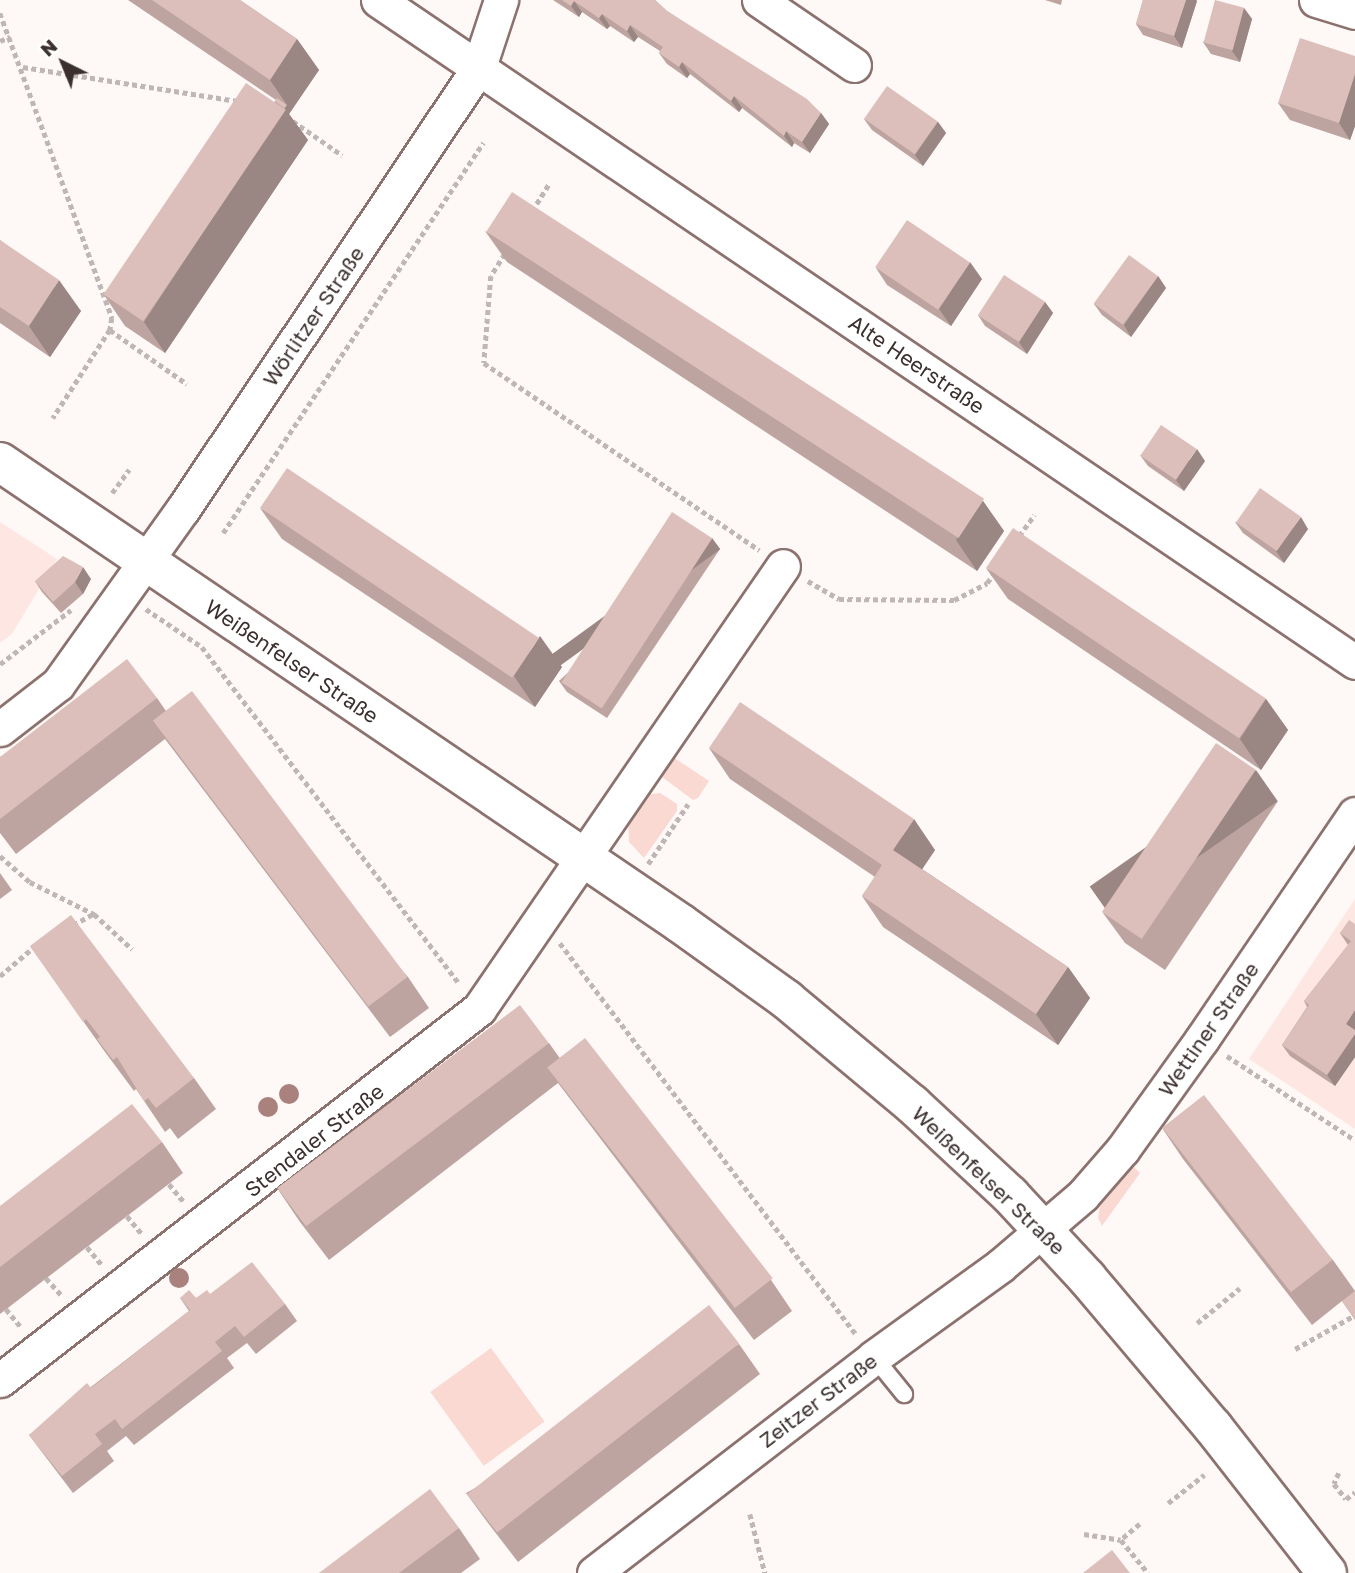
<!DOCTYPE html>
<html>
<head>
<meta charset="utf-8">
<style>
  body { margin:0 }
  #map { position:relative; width:1355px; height:1573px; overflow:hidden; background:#fef8f7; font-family:"Golos Text",sans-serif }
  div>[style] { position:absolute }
  .built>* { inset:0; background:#fee7e3 }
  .green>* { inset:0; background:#fbd9d3; transform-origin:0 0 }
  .path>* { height:4.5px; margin-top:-2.25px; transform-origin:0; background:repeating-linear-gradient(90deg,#beb7b5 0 5px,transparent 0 8.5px) }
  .roads { filter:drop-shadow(2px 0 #8c726e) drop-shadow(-2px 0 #8c726e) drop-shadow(0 2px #8c726e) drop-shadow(0 -2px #8c726e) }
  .service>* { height:16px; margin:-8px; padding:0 8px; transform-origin:8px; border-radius:8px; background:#fff }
  .minor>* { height:33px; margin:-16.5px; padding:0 16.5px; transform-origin:16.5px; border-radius:16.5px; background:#fff }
  .tertiary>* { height:38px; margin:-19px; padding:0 19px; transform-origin:19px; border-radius:19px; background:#fff }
  .trees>* { width:20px; height:20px; margin:-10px; border-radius:50%; background:#a9827e }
  .wall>* { inset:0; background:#bda4a0 }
  .shaded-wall>* { inset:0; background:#9a8682; transform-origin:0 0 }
  .building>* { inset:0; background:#dcbfba; transform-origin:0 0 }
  span { translate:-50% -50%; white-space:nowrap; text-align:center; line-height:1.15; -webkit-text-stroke:5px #fff; paint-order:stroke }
  .street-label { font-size:21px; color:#3b302e }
  .north { position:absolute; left:28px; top:28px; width:70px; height:70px; -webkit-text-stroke:5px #fff; paint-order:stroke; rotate:317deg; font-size:19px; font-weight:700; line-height:28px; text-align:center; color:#3b302e }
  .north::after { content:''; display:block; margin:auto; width:24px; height:32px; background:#3b302e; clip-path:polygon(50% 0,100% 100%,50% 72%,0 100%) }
</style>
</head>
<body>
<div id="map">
  <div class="built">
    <i style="clip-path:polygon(0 522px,57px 559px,12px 634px,0 643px)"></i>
    <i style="clip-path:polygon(1355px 899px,1355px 1129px,1249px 1059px)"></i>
  </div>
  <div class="green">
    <i style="clip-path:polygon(670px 755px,709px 781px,698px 798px,693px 800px,658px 774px)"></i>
    <i style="clip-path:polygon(660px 793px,677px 804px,677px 811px,644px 858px,629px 842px,628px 816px,641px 795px)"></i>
    <i style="clip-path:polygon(1128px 1161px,1140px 1173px,1102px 1226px,1098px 1218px,1102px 1194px)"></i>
    <i style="left:491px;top:1348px;width:91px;height:75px;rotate:54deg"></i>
  </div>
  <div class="path">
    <i style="left:0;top:13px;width:325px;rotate:69.8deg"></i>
    <i style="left:112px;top:318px;width:12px;rotate:99deg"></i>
    <i style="left:110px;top:330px;width:105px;rotate:122.9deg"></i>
    <i style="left:0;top:41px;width:11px;rotate:-22deg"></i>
    <i style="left:23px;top:67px;width:217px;rotate:9deg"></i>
    <i style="left:293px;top:121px;width:60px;rotate:34.8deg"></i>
    <i style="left:532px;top:211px;width:31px;rotate:-58deg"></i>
    <i style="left:505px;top:254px;width:26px;rotate:122deg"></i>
    <i style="left:491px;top:276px;width:87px;rotate:94.6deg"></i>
    <i style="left:484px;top:363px;width:333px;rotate:34.2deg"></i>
    <i style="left:110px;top:330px;width:94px;rotate:35deg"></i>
    <i style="left:112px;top:493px;width:29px;rotate:-54deg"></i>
    <i style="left:223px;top:533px;width:469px;rotate:-56.3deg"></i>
    <i style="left:1019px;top:536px;width:26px;rotate:-54deg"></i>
    <i style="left:808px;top:581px;width:36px;rotate:30deg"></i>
    <i style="left:839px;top:599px;width:115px;rotate:0.5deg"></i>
    <i style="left:954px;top:600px;width:37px;rotate:-27deg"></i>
    <i style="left:987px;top:583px;width:14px;rotate:-54deg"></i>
    <i style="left:146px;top:609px;width:68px;rotate:34.2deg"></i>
    <i style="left:202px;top:647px;width:423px;rotate:52.6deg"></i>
    <i style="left:0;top:664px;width:89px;rotate:-37.3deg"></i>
    <i style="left:0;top:856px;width:40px;rotate:41deg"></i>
    <i style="left:30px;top:882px;width:72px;rotate:26.6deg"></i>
    <i style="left:94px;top:914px;width:52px;rotate:42.6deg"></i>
    <i style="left:648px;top:864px;width:72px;rotate:-56.3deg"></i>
    <i style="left:73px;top:925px;width:23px;rotate:-29deg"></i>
    <i style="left:560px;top:943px;width:492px;rotate:52.9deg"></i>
    <i style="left:0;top:976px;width:46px;rotate:-40.6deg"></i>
    <i style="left:1227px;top:1056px;width:153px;rotate:33.3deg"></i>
    <i style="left:169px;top:1184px;width:23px;rotate:50deg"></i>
    <i style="left:127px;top:1216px;width:23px;rotate:50deg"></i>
    <i style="left:87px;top:1247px;width:23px;rotate:50deg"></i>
    <i style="left:46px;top:1278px;width:24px;rotate:48deg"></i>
    <i style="left:6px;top:1309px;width:23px;rotate:50deg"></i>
    <i style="left:1197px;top:1323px;width:55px;rotate:-39.1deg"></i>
    <i style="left:1295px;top:1349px;width:69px;rotate:-29.5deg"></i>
    <i style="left:1339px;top:1473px;width:12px;rotate:114deg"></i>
    <i style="left:1334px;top:1484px;width:19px;rotate:51deg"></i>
    <i style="left:1346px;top:1499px;width:11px;rotate:-38deg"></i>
    <i style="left:1168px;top:1503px;width:46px;rotate:-37.9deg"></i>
    <i style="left:750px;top:1514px;width:61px;rotate:75.7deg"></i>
    <i style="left:1140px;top:1524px;width:25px;rotate:140deg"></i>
    <i style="left:1121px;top:1540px;width:43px;rotate:50.7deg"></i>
    <i style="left:1084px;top:1534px;width:37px;rotate:9deg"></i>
  </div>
  <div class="roads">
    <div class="service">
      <i style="left:874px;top:1357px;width:48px;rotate:51deg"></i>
    </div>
    <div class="minor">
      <i style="left:378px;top:0;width:1180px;rotate:34.12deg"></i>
      <i style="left:759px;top:0;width:115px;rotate:34.4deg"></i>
      <i style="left:1316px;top:0;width:41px;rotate:17.1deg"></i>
      <i style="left:0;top:729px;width:73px;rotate:-37.8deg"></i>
      <i style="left:58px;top:684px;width:215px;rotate:-54.5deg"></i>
      <i style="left:183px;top:509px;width:532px;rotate:-56.19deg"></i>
      <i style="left:479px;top:67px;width:71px;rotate:-71.8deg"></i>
      <i style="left:0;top:1380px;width:606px;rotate:-37.76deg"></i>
      <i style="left:479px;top:1009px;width:537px;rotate:-55.54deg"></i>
      <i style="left:594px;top:1573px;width:354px;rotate:-37.6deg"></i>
      <i style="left:874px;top:1357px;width:155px;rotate:-35.8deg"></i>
      <i style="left:1000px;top:1266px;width:109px;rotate:-40.5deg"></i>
      <i style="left:1083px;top:1195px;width:61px;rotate:-49deg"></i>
      <i style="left:1123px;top:1149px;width:135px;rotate:-54.3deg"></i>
      <i style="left:1202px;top:1039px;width:272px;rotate:-55.8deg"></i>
    </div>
    <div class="tertiary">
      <i style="left:0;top:462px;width:822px;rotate:34.13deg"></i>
      <i style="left:680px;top:923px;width:132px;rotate:35.7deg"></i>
      <i style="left:787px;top:1000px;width:163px;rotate:39.8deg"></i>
      <i style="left:912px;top:1104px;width:134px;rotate:42.9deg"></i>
      <i style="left:1010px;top:1195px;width:113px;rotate:47.1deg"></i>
      <i style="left:1087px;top:1278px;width:195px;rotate:49.8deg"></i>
      <i style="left:1213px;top:1427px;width:185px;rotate:52deg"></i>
    </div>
  </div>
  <div class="trees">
    <i style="left:289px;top:1094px"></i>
    <i style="left:268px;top:1107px"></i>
    <i style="left:179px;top:1278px"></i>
  </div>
  <div class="wall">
    <i style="clip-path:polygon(128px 0,240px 0,297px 39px,319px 70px,289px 114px,308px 140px,165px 353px,125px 326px,104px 295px,276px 100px)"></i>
    <i style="clip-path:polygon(553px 0,655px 0,667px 11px,821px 113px,829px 124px,810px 153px,794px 143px,792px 147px,742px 108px,739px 112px,690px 74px,687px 78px,667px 64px,659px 53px,660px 51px,638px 37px,634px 42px,610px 26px,607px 29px,582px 12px,579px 17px)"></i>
    <i style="clip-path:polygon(1045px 0,1062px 0,1061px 5px)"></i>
    <i style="clip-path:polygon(1143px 0,1196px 0,1197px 1px,1182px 48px,1143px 35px,1136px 24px)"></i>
    <i style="clip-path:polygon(1244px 8px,1252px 19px,1240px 62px,1211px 54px,1203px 42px)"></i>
    <i style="clip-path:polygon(1355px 56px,1355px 126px,1350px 140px,1290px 120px,1278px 103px)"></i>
    <i style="clip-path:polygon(864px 119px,938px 122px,946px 133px,923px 166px,872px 130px)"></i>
    <i style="clip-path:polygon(485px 231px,983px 501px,1004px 531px,977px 571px,507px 262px)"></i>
    <i style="clip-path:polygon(0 240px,81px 311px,50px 357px,0 323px)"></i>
    <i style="clip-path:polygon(876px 268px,982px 279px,951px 326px,887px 285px)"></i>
    <i style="clip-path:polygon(1158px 276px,1166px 288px,1131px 337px,1102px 315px,1094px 304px)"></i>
    <i style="clip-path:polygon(1045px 302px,1053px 313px,1027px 354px,985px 326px,978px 315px)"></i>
    <i style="clip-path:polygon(1140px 455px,1205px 461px,1184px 491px,1148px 466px)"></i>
    <i style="clip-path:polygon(260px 508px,562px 667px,535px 707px,282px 539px)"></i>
    <i style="clip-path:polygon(1235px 522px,1308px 529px,1284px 563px,1243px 533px)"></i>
    <i style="clip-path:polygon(712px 538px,720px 549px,607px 718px,567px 692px,559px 681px)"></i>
    <i style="clip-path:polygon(986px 568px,1266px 699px,1288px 730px,1261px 770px,1008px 599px)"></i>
    <i style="clip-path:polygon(91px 579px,83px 594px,61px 613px,42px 592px,35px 581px)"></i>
    <i style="clip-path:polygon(157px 698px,166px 711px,408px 977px,429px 1008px,390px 1037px,165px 739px,16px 854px,0 833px,0 757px)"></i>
    <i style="clip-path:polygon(709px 748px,935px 850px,922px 869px,1068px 967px,1090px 998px,1058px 1045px,883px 927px,862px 896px,875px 877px,730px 779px)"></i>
    <i style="clip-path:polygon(1278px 801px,1165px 970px,1125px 943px,1103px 913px)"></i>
    <i style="clip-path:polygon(0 873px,12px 890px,0 899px)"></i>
    <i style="clip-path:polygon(1355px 924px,1355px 1057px,1335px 1086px,1290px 1056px,1282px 1045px,1307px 1007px,1304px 1001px,1348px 945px,1340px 933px)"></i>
    <i style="clip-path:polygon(30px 946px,194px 1078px,216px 1109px,178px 1139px,170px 1128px,165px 1132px,136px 1089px,134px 1091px,105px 1052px)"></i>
    <i style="clip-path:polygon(549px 1043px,559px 1057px,771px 1280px,792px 1311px,754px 1340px,558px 1083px,329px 1260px,300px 1222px,279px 1191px)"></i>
    <i style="clip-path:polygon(1162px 1128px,1333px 1260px,1355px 1291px,1355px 1320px,1342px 1301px,1312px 1325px,1183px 1159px)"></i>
    <i style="clip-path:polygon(162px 1142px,183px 1173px,0 1314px,0 1206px)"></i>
    <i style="clip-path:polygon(210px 1294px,285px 1304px,297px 1321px,256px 1354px,247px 1343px,227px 1358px,234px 1368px,134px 1445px,126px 1436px,107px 1451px,114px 1461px,73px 1493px,29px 1435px,189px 1311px,180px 1298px,196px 1298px)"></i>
    <i style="clip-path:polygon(739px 1344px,760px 1374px,518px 1562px,488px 1523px,466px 1493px)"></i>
    <i style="clip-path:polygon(459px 1528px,480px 1559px,461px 1573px,319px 1573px)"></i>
  </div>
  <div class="shaded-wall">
    <i style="clip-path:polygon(1186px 0,1196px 0,1197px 1px,1182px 48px,1174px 36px)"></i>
    <i style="clip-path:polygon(574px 1px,582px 12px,579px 17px,571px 6px)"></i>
    <i style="clip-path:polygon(1244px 8px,1252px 19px,1240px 62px,1232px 51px)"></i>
    <i style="clip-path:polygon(602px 14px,610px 26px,607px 29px,599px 18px)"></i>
    <i style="clip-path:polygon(630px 25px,638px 37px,634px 42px,627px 31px)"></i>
    <i style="clip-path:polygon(297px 39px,319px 70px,289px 114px,308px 140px,165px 353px,144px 322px,287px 105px,270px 80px)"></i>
    <i style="clip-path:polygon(682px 62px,690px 74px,687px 78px,679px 67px)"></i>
    <i style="clip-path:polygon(1355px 74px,1355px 126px,1350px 140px,1339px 123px)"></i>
    <i style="clip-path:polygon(734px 96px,742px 108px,739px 112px,731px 101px)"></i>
    <i style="clip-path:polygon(821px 113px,829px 124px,810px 153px,802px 142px)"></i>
    <i style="clip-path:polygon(938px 122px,946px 133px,923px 166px,915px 155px)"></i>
    <i style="clip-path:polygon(786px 131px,794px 143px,792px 147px,784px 136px)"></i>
    <i style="clip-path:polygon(970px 262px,982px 279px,951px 326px,939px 309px)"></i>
    <i style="clip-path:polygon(1158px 276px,1166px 288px,1131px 337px,1124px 325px)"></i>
    <i style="clip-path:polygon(59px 280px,81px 311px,50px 357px,29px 326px)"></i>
    <i style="clip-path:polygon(1045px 302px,1053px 313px,1027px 354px,1019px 342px)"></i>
    <i style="clip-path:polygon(1197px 449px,1205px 461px,1184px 491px,1176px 480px)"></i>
    <i style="clip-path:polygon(983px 501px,1004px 531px,977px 571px,956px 540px)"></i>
    <i style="clip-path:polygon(1301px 517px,1308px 529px,1284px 563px,1276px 551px)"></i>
    <i style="left:712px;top:538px;width:14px;height:203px;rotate:54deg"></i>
    <i style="clip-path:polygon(83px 567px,91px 579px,83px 594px,75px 582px)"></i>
    <i style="clip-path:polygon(540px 636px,562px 667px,535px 707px,514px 676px)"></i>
    <i style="clip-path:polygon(1266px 699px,1288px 730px,1261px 770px,1240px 739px)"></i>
    <i style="left:1256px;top:770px;width:38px;height:203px;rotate:55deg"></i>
    <i style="clip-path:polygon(914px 819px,935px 850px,915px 880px,893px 850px)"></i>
    <i style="clip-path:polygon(1068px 967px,1090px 998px,1058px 1045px,1036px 1014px)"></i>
    <i style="clip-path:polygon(1355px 1010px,1355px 1034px,1346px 1024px)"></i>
    <i style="clip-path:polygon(1355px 1034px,1355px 1057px,1335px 1086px,1327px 1075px)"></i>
  </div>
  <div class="building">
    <i style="clip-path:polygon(152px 0,240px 0,297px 39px,270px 80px)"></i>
    <i style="clip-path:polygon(562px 0,655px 0,667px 11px,807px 99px,821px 113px,802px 142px,786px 131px,784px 136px,734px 96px,731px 101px,682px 62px,679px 67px,659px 53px,663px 47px,630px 25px,627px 31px,602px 14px,599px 18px,574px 1px,571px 6px)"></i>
    <i style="clip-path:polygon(1143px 0,1186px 0,1174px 36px,1136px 24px)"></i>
    <i style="left:1215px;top:0;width:30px;height:44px;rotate:15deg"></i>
    <i style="clip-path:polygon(1300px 38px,1355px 56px,1355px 74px,1339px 123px,1278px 103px)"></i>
    <i style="left:246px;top:83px;width:48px;height:255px;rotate:34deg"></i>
    <i style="left:887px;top:86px;width:62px;height:40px;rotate:35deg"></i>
    <i style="left:277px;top:98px;width:12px;height:4px;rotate:35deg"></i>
    <i style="left:512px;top:192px;width:563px;height:47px;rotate:33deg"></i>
    <i style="left:907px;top:220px;width:76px;height:57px;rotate:34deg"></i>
    <i style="clip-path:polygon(0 240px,59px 280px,29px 326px,0 307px)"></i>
    <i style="left:1129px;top:255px;width:36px;height:60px;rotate:36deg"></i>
    <i style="left:1004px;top:275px;width:49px;height:48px;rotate:33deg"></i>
    <i style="left:1161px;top:425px;width:43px;height:37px;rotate:34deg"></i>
    <i style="left:287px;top:468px;width:304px;height:48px;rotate:34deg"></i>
    <i style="left:1260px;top:488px;width:50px;height:42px;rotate:35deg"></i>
    <i style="left:672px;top:512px;width:48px;height:203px;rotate:33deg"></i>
    <i style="left:1013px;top:528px;width:305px;height:48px;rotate:34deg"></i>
    <i style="clip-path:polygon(63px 556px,83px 567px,75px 582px,53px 602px,35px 581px)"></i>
    <i style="clip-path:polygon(127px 659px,157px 698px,0 819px,0 757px)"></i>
    <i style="left:192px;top:691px;width:358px;height:49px;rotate:53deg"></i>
    <i style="clip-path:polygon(740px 702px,914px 819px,893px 850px,1068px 967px,1036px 1014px,862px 896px,882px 865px,709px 748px)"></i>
    <i style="left:1216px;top:743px;width:48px;height:204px;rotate:34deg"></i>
    <i style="clip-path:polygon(71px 915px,194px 1078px,156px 1108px,148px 1098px,144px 1101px,117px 1057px,113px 1060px,97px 1039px,100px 1037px,86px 1019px,83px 1022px,30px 946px)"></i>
    <i style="clip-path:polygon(1349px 920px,1355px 924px,1355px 1010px,1346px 1024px,1355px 1030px,1355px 1034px,1327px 1075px,1282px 1045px,1309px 1005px,1304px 1001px,1351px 941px,1340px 933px)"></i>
    <i style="left:520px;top:1005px;width:48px;height:304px;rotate:53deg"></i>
    <i style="left:585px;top:1038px;width:305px;height:48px;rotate:52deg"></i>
    <i style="left:1204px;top:1095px;width:209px;height:53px;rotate:52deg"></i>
    <i style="clip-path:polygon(132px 1104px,162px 1142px,0 1267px,0 1206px)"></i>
    <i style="clip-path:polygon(252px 1262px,285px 1304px,244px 1337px,235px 1326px,215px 1342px,222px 1351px,122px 1429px,115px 1419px,95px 1434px,102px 1444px,62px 1476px,29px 1435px,87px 1383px,91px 1388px,190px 1310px,180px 1298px,189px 1290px,196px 1298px,207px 1290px,210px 1294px)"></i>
    <i style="clip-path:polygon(1355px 1291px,1355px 1319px,1342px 1301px)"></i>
    <i style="left:709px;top:1305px;width:49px;height:307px;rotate:52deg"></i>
    <i style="clip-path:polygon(430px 1489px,459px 1528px,399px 1573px,319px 1573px)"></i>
    <i style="clip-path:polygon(1112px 1550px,1130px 1573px,1083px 1573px)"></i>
  </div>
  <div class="street-label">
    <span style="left:313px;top:316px;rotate:-56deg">Wörlitzer Straße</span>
    <span style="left:917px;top:364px;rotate:34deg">Alte Heerstraße</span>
    <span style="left:292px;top:661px;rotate:34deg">Weißenfelser Straße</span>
    <span style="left:1208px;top:1029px;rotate:-55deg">Wettiner Straße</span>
    <span style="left:314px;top:1140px;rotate:-38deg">Stendaler Straße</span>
    <span style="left:989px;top:1180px;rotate:44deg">Weißenfelser Straße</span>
    <span style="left:818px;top:1400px;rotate:-37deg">Zeitzer Straße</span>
  </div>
  <div class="north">N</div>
</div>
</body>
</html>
